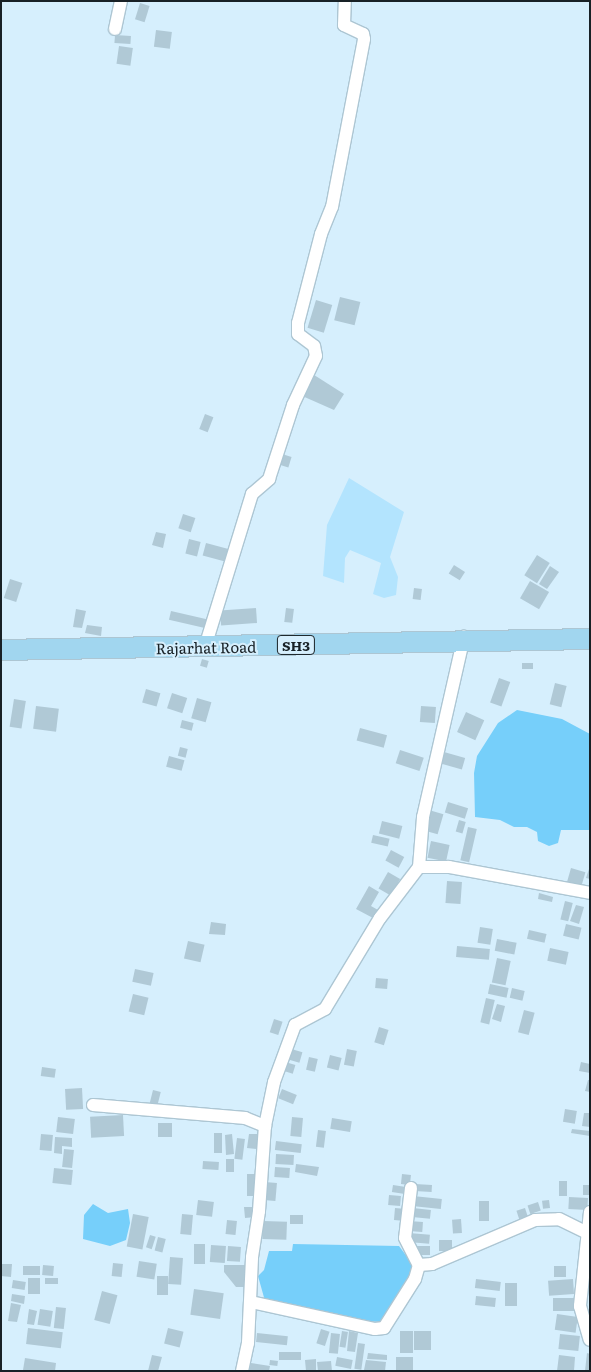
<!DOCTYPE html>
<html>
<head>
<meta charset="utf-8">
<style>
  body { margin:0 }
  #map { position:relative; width:591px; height:1372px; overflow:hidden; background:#d6effd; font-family:Literata,serif }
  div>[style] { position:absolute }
  .green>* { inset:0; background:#b3e4fe }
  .water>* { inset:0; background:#76cffa }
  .building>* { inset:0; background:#b0c9d6; transform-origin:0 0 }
  .roads { filter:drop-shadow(1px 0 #adc6d3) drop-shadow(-1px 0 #adc6d3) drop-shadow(0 1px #adc6d3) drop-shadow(0 -1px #adc6d3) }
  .minor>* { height:12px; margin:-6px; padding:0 6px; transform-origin:6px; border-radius:6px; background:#fff }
  .primary>* { height:20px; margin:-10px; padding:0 10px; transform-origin:10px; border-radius:10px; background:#a1d6ef }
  span { translate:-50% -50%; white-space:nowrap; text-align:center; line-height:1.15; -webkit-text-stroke:4px #d6effd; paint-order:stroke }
  .shield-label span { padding:1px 4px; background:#d6effd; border:1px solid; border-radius:4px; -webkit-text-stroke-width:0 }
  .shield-label { font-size:14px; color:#182126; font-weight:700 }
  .street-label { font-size:15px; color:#182126 }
  .frame { position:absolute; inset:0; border:2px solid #182126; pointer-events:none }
</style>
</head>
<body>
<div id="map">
  <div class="green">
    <i style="clip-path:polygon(349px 478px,404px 512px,390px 557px,398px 577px,396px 595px,384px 598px,373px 594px,381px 563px,350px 550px,345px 558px,344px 583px,323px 576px,327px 525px)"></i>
  </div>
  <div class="water">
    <i style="clip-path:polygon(517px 710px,562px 719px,590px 734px,590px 830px,561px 830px,558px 843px,549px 846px,538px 841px,537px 832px,527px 827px,514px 827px,500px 820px,475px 817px,474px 773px,477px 756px,498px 723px)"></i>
    <i style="clip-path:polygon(93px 1204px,108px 1213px,128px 1209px,130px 1223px,126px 1240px,110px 1246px,83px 1239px,84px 1215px)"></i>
    <i style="clip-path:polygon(293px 1244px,399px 1246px,414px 1266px,410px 1278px,381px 1322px,344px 1320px,265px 1301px,258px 1276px,264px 1270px,269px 1251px,292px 1251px)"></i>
  </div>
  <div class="building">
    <i style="left:140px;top:3px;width:10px;height:17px;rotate:17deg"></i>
    <i style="left:156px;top:30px;width:16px;height:17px;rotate:7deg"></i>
    <i style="left:115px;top:35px;width:16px;height:8px;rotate:4deg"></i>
    <i style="left:119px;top:46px;width:14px;height:18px;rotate:8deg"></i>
    <i style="left:340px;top:297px;width:21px;height:24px;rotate:14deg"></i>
    <i style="left:316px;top:300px;width:17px;height:29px;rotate:17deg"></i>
    <i style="clip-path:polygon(311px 373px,344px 394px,334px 410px,300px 395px)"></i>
    <i style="left:205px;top:414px;width:9px;height:16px;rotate:21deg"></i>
    <i style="left:282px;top:454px;width:10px;height:11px;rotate:17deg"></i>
    <i style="left:183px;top:514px;width:13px;height:15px;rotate:18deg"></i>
    <i style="clip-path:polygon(156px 532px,166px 534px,163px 548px,152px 545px)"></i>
    <i style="left:189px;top:539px;width:12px;height:15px;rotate:14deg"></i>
    <i style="left:206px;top:543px;width:27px;height:13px;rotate:15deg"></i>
    <i style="left:537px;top:555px;width:15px;height:24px;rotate:32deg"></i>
    <i style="left:454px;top:565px;width:13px;height:10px;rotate:32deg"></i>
    <i style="clip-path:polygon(550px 566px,559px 572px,547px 589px,539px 584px)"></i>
    <i style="left:10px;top:579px;width:13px;height:20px;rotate:18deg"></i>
    <i style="left:530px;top:581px;width:22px;height:20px;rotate:30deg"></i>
    <i style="left:414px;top:588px;width:8px;height:11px;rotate:7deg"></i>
    <i style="left:256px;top:608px;width:15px;height:36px;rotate:86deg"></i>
    <i style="left:286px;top:608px;width:8px;height:14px;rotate:7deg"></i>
    <i style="clip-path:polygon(76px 609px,86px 611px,82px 628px,73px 627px)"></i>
    <i style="left:171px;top:611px;width:39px;height:9px;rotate:13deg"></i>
    <i style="clip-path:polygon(87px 625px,102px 627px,101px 636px,85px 633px)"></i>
    <i style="left:202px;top:659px;width:7px;height:7px;rotate:16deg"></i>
    <i style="left:522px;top:663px;width:11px;height:6px"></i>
    <i style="left:499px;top:678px;width:12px;height:26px;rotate:20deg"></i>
    <i style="left:555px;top:683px;width:12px;height:22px;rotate:14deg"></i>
    <i style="left:146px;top:689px;width:15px;height:14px;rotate:16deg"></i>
    <i style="left:172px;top:693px;width:16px;height:16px;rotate:18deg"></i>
    <i style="left:197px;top:698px;width:15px;height:21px;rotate:16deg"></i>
    <i style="left:14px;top:699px;width:12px;height:28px;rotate:9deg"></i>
    <i style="left:36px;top:706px;width:23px;height:23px;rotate:7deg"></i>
    <i style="left:421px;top:706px;width:15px;height:16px;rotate:4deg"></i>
    <i style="left:466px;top:712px;width:20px;height:22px;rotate:24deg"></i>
    <i style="left:182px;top:720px;width:12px;height:8px;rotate:14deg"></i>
    <i style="left:360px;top:728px;width:28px;height:13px;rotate:15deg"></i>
    <i style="left:180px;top:747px;width:8px;height:9px;rotate:14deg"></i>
    <i style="left:400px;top:750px;width:25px;height:14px;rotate:18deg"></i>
    <i style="left:444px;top:752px;width:22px;height:12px;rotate:16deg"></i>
    <i style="left:169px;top:756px;width:16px;height:11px;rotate:15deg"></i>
    <i style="left:448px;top:802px;width:21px;height:11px;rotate:17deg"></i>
    <i style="left:429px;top:810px;width:15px;height:21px;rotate:16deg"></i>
    <i style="left:459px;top:820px;width:7px;height:12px;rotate:16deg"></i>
    <i style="left:382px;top:821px;width:21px;height:13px;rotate:14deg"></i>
    <i style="left:468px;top:827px;width:9px;height:34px;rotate:13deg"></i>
    <i style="left:373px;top:835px;width:17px;height:8px;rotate:13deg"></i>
    <i style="left:431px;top:841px;width:19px;height:17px;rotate:12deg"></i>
    <i style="left:391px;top:850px;width:15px;height:12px;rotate:28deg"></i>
    <i style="clip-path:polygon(590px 866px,590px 879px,586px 878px)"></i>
    <i style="left:571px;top:868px;width:15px;height:15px;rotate:16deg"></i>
    <i style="left:388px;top:872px;width:14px;height:19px;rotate:30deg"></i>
    <i style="left:447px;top:881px;width:15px;height:22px;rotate:4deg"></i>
    <i style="clip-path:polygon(369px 886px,379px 892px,371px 906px,378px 910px,373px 918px,356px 909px)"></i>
    <i style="clip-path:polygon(539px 893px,553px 897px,552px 902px,538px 899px)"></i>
    <i style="left:565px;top:901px;width:8px;height:19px;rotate:14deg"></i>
    <i style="clip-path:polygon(576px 905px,584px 907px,579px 924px,570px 921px)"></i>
    <i style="clip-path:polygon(211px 922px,226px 924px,225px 935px,209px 934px)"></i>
    <i style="left:566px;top:924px;width:16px;height:12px;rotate:14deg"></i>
    <i style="left:480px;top:927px;width:13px;height:16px;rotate:9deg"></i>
    <i style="left:529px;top:930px;width:18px;height:9px;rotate:13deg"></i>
    <i style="left:497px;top:939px;width:20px;height:12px;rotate:11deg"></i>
    <i style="left:188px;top:941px;width:17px;height:18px;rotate:13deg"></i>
    <i style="left:457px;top:946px;width:33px;height:11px;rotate:5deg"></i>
    <i style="left:550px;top:948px;width:19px;height:13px;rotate:12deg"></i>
    <i style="left:497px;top:958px;width:14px;height:25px;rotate:12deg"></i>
    <i style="left:135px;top:969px;width:19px;height:13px;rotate:12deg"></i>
    <i style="left:376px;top:978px;width:12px;height:10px;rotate:5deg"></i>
    <i style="left:490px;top:984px;width:19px;height:10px;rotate:12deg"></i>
    <i style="left:512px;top:988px;width:13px;height:10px;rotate:13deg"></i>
    <i style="left:133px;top:994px;width:16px;height:18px;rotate:14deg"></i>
    <i style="left:486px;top:998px;width:9px;height:25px;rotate:13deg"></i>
    <i style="clip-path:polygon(497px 1004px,505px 1006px,501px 1022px,492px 1019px)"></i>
    <i style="left:524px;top:1010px;width:11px;height:23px;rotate:15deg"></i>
    <i style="left:274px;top:1019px;width:9px;height:14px;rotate:18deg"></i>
    <i style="left:379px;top:1027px;width:10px;height:16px;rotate:17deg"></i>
    <i style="left:288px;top:1048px;width:15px;height:11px;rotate:16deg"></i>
    <i style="left:347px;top:1049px;width:10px;height:16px;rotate:11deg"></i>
    <i style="left:330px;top:1055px;width:12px;height:13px;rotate:14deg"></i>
    <i style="left:309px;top:1057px;width:9px;height:13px;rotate:13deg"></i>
    <i style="left:282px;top:1061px;width:14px;height:9px;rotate:17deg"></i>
    <i style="clip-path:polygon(581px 1062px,590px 1064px,590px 1073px,579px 1071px)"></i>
    <i style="left:42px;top:1067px;width:14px;height:9px;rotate:8deg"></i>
    <i style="clip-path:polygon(588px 1080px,590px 1080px,590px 1092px,585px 1091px)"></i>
    <i style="left:82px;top:1088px;width:21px;height:17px;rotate:87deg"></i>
    <i style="left:282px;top:1089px;width:16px;height:10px;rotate:22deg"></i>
    <i style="left:153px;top:1090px;width:8px;height:16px;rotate:14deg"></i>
    <i style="left:565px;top:1109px;width:12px;height:13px;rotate:9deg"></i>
    <i style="clip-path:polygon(584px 1113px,590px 1113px,590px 1127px,582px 1126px)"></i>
    <i style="left:123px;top:1115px;width:21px;height:33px;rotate:87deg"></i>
    <i style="left:58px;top:1117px;width:17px;height:15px;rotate:7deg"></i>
    <i style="left:292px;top:1117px;width:11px;height:19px;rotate:5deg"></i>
    <i style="left:332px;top:1118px;width:20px;height:11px;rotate:9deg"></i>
    <i style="left:158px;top:1123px;width:14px;height:14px"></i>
    <i style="clip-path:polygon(572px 1129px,590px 1131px,590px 1136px,571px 1133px)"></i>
    <i style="left:318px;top:1130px;width:8px;height:17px;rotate:7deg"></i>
    <i style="left:214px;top:1133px;width:8px;height:20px"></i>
    <i style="left:41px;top:1134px;width:12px;height:16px;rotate:5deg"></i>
    <i style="clip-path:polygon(232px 1134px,234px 1154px,226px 1155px,225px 1135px)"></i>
    <i style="clip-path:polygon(249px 1134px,258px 1134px,257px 1149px,247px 1148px)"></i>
    <i style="clip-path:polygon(55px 1137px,72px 1138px,72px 1147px,62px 1146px,62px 1154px,54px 1153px)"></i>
    <i style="left:237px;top:1138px;width:8px;height:21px;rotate:7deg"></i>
    <i style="left:276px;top:1141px;width:26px;height:9px;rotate:7deg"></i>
    <i style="left:64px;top:1149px;width:10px;height:18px;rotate:6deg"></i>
    <i style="left:276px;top:1154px;width:18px;height:10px;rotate:3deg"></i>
    <i style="left:226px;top:1159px;width:8px;height:13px"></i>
    <i style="left:203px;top:1161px;width:16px;height:8px;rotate:4deg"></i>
    <i style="clip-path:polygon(296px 1164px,319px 1167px,317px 1176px,295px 1172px)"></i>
    <i style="left:275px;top:1167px;width:15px;height:10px;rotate:4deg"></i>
    <i style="left:54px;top:1168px;width:19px;height:15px;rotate:6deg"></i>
    <i style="left:247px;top:1174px;width:8px;height:22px"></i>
    <i style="left:402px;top:1174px;width:9px;height:10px;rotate:6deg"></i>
    <i style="left:559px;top:1181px;width:8px;height:15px"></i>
    <i style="left:265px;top:1182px;width:12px;height:18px;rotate:5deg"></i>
    <i style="left:415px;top:1184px;width:17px;height:7px;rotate:3deg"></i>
    <i style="left:393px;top:1185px;width:13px;height:7px;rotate:9deg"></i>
    <i style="left:583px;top:1185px;width:7px;height:10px"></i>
    <i style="left:389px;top:1195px;width:12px;height:10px;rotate:5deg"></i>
    <i style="left:413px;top:1196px;width:29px;height:10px;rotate:6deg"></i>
    <i style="left:569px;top:1197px;width:19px;height:12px;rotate:3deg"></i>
    <i style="left:198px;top:1200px;width:16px;height:15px;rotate:7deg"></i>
    <i style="left:549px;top:1200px;width:8px;height:7px;rotate:83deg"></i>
    <i style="left:479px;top:1201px;width:10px;height:20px"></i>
    <i style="left:538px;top:1202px;width:9px;height:11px;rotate:72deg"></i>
    <i style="clip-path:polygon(244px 1207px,256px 1207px,256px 1217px,245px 1218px)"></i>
    <i style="left:395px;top:1208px;width:11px;height:12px;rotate:5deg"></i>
    <i style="left:413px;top:1208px;width:18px;height:9px;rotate:6deg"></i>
    <i style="left:525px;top:1208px;width:9px;height:9px;rotate:72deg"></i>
    <i style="left:133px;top:1214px;width:16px;height:33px;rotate:11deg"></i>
    <i style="left:182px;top:1214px;width:11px;height:20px;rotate:5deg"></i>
    <i style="left:290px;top:1215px;width:13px;height:9px"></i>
    <i style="left:461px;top:1219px;width:14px;height:9px;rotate:86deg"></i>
    <i style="left:227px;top:1220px;width:10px;height:14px;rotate:6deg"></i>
    <i style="left:263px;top:1221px;width:24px;height:18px;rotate:2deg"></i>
    <i style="left:409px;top:1221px;width:14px;height:10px;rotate:4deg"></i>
    <i style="left:409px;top:1233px;width:21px;height:9px;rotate:5deg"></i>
    <i style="left:150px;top:1235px;width:6px;height:13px;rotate:18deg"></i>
    <i style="left:158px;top:1237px;width:8px;height:14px;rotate:14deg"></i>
    <i style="left:439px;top:1240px;width:13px;height:11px"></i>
    <i style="left:194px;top:1244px;width:11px;height:20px"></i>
    <i style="left:211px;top:1245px;width:15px;height:17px;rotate:4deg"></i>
    <i style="left:228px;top:1246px;width:13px;height:15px;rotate:4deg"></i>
    <i style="left:417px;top:1246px;width:13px;height:9px"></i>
    <i style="left:170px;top:1257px;width:13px;height:27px;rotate:4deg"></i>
    <i style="left:139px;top:1261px;width:18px;height:16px;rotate:9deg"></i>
    <i style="left:113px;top:1263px;width:10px;height:13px;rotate:6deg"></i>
    <i style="clip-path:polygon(1px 1264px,12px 1264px,11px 1277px,1px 1276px)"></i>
    <i style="left:43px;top:1265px;width:11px;height:10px;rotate:5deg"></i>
    <i style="clip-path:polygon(224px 1265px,248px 1265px,249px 1287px,236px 1287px,224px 1272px)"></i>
    <i style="left:23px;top:1266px;width:17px;height:9px"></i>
    <i style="left:554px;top:1266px;width:12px;height:11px"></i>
    <i style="left:157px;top:1276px;width:11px;height:19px"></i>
    <i style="left:28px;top:1278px;width:12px;height:16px"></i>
    <i style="left:45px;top:1278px;width:13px;height:6px"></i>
    <i style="left:476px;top:1279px;width:25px;height:9px;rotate:7deg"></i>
    <i style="left:573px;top:1279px;width:15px;height:25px;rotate:86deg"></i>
    <i style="left:13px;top:1280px;width:13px;height:8px;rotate:9deg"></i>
    <i style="left:505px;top:1283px;width:12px;height:23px"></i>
    <i style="left:194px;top:1289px;width:30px;height:26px;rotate:8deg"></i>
    <i style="left:102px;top:1291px;width:16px;height:30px;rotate:15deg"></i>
    <i style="clip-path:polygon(12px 1294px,25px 1296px,24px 1304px,11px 1301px)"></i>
    <i style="left:476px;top:1296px;width:20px;height:9px;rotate:6deg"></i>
    <i style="left:553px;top:1298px;width:22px;height:13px"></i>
    <i style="clip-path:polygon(11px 1303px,21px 1305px,17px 1322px,8px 1321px)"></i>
    <i style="left:56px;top:1307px;width:10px;height:21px;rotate:6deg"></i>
    <i style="clip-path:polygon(29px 1309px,37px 1311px,34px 1325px,27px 1324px)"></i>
    <i style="left:40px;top:1309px;width:13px;height:16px;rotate:9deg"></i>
    <i style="left:557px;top:1314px;width:21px;height:16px;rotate:8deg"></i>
    <i style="left:28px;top:1328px;width:35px;height:16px;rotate:7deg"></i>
    <i style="left:168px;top:1328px;width:16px;height:16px;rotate:14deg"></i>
    <i style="left:321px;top:1329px;width:9px;height:15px;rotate:18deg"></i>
    <i style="left:342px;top:1331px;width:6px;height:16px;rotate:9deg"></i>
    <i style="clip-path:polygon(349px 1331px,358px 1333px,355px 1352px,347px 1351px)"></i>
    <i style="left:400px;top:1331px;width:13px;height:22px"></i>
    <i style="left:414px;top:1331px;width:17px;height:19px"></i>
    <i style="left:257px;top:1333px;width:31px;height:9px;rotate:6deg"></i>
    <i style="left:331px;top:1333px;width:9px;height:20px;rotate:6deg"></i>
    <i style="left:560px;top:1334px;width:20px;height:15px;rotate:6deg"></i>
    <i style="left:358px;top:1343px;width:7px;height:26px;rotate:8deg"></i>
    <i style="left:279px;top:1352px;width:22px;height:8px"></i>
    <i style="clip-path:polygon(368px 1353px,387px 1355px,387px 1360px,367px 1359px)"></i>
    <i style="clip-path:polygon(587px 1353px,590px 1354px,590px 1371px,585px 1371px)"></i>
    <i style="clip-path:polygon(152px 1355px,162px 1357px,158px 1371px,148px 1371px)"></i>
    <i style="clip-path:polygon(559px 1355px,575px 1357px,574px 1371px,557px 1371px)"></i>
    <i style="left:337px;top:1357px;width:16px;height:9px;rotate:11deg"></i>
    <i style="left:413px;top:1357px;width:14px;height:17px;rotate:90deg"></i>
    <i style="clip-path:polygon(25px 1358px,56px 1363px,55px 1371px,23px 1370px)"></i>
    <i style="clip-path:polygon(316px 1359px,316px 1371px,306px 1371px,305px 1360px)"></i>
    <i style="left:270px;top:1360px;width:8px;height:5px;rotate:7deg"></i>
    <i style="clip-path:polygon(366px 1360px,386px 1362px,385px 1371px,364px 1370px)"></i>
    <i style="clip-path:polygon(331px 1361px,332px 1371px,318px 1371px,317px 1362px)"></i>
    <i style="clip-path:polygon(251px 1363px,270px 1366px,269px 1371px,249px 1371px)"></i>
  </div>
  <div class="roads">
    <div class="minor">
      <i style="left:115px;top:29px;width:29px;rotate:-78deg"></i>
      <i style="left:208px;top:637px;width:150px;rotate:-72.9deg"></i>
      <i style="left:252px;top:494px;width:23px;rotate:-41deg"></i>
      <i style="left:269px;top:479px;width:78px;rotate:-72deg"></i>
      <i style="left:293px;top:405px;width:54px;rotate:-64.9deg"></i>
      <i style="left:316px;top:356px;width:10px;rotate:-101deg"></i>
      <i style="left:314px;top:346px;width:20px;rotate:-143deg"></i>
      <i style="left:298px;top:334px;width:11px;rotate:-90deg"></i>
      <i style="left:298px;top:323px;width:92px;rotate:-75.5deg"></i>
      <i style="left:321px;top:234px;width:29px;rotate:-68deg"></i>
      <i style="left:332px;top:207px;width:171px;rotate:-79.2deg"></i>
      <i style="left:364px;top:39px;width:5px;rotate:-101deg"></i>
      <i style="left:363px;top:34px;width:21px;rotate:-155deg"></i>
      <i style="left:344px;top:25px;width:24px;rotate:-88deg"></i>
      <i style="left:419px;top:867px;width:50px;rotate:-85.4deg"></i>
      <i style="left:423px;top:817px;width:185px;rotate:-77.2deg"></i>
      <i style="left:93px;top:1105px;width:153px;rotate:4.9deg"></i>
      <i style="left:245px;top:1118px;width:22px;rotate:22deg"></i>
      <i style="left:411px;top:1188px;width:50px;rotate:96.8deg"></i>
      <i style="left:405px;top:1238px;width:30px;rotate:63deg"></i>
      <i style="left:590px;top:1212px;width:95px;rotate:96.1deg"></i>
      <i style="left:580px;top:1306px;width:35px;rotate:74deg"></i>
      <i style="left:251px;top:1302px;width:127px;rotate:12.3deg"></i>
      <i style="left:375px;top:1329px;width:9px;rotate:-6deg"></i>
      <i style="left:384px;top:1328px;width:58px;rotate:-57.7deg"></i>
      <i style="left:415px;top:1279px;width:15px;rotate:-74deg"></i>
      <i style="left:419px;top:1265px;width:13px;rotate:-4deg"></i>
      <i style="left:432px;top:1264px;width:112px;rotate:-23.1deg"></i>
      <i style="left:535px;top:1220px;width:24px;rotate:-2deg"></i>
      <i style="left:559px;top:1219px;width:32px;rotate:26deg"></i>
      <i style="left:242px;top:1371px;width:29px;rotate:-78deg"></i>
      <i style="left:248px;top:1343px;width:86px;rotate:-87.3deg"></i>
      <i style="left:252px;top:1257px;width:47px;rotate:-81.3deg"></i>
      <i style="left:259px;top:1211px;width:85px;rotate:-86deg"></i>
      <i style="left:265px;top:1126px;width:45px;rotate:-78.4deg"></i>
      <i style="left:274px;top:1082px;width:61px;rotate:-69.8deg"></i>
      <i style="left:295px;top:1025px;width:34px;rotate:-28deg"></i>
      <i style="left:325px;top:1009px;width:106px;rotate:-58.9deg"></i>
      <i style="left:380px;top:918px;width:64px;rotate:-52.6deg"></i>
      <i style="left:419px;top:867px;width:30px"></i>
      <i style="left:449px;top:867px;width:143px;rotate:10.4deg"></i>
    </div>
    <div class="primary">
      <i style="left:1px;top:650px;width:589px;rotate:-1.07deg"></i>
    </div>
  </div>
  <div class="shield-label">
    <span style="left:296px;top:645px">SH3</span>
  </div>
  <div class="street-label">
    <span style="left:206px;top:647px;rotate:-1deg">Rajarhat Road</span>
  </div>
  <div class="frame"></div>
</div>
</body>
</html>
